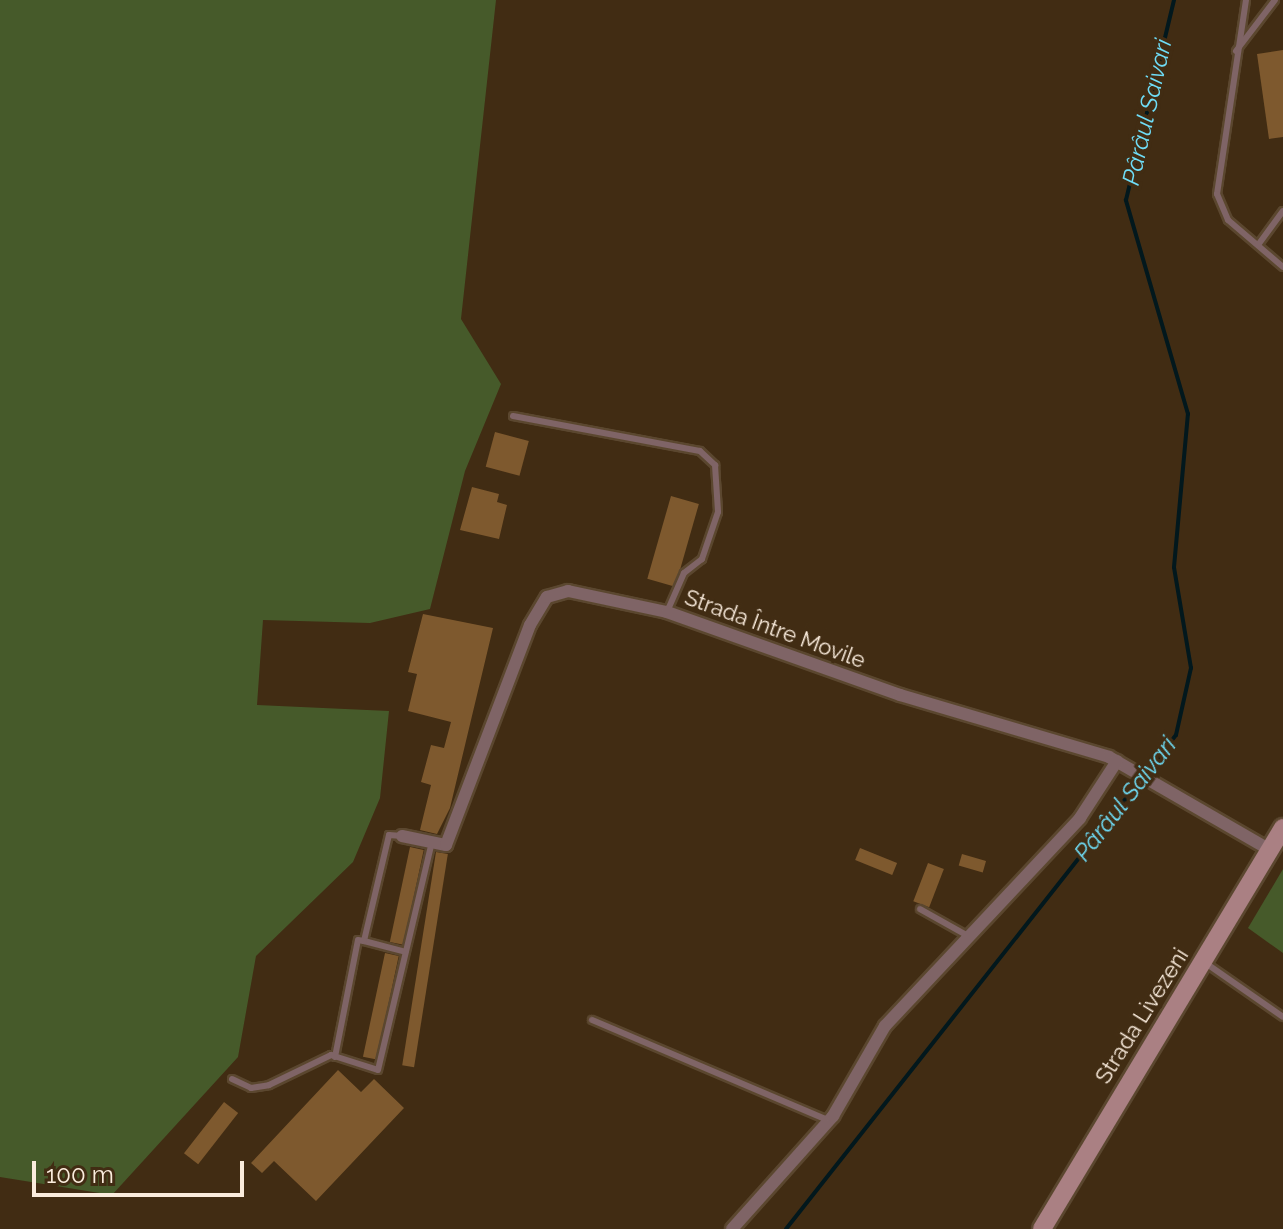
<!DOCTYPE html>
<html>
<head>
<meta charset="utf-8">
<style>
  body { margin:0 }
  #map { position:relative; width:1283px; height:1229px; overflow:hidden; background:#412c13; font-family:Raleway,sans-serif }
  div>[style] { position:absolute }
  .green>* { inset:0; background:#465a2a }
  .stream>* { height:4px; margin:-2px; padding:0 2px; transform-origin:2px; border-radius:2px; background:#02181d }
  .building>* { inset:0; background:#7e592e; transform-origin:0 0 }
  .roads { filter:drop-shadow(2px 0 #5b472f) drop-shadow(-2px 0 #5b472f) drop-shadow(0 2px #5b472f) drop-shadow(0 -2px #5b472f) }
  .service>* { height:6px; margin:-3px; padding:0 3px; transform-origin:3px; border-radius:3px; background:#7f6466 }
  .minor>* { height:12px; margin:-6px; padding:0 6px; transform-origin:6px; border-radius:6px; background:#7f6466 }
  .secondary>* { height:18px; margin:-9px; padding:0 9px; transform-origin:9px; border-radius:9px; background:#aa8083 }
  span { translate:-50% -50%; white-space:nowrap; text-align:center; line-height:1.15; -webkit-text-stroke:7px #412c13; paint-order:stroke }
  .street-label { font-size:22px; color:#faecdd }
  .water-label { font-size:24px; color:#6fddf7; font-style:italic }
  .scale { position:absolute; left:32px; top:1161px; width:212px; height:36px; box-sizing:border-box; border:4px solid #faecdd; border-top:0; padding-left:10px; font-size:24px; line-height:28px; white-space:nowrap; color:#faecdd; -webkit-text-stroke:6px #412c13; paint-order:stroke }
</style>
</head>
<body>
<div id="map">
  <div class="green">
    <i style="clip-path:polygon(0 0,496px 0,461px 319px,501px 384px,465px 471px,430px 609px,370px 623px,263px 620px,257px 705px,389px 711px,380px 798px,353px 862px,256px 956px,238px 1057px,112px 1195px,0 1177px)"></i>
    <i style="clip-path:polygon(1283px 869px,1283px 953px,1248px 928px)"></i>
  </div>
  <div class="stream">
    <i style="left:786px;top:1229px;width:629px;rotate:-51.71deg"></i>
    <i style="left:1176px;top:735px;width:69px;rotate:-77.4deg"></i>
    <i style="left:1191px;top:668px;width:102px;rotate:-99.6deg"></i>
    <i style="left:1174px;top:567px;width:154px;rotate:-84.8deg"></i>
    <i style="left:1188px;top:414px;width:223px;rotate:-106.2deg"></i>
    <i style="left:1126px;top:200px;width:206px;rotate:-76.5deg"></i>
  </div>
  <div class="building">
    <i style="clip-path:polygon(1283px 50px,1283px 137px,1269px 139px,1257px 54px)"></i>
    <i style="left:495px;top:432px;width:35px;height:36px;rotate:15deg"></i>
    <i style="clip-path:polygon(472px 487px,499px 494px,497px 502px,507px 505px,499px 539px,460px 530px)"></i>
    <i style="left:671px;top:496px;width:29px;height:86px;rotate:16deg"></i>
    <i style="clip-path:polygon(423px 614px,493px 628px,450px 808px,437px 834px,420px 830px,431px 785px,421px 782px,431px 745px,444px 748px,451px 722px,408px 711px,417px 674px,408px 672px)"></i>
    <i style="left:410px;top:847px;width:14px;height:97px;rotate:12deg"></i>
    <i style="left:860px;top:848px;width:40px;height:13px;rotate:22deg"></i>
    <i style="left:436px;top:852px;width:12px;height:216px;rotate:9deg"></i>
    <i style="left:962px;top:854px;width:25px;height:12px;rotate:16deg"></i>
    <i style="left:928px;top:863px;width:17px;height:41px;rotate:21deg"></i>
    <i style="left:385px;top:953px;width:14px;height:106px;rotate:12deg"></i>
    <i style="clip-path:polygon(338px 1070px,361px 1092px,374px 1079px,404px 1108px,316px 1201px,274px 1161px,262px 1173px,251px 1163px)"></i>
    <i style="left:224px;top:1102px;width:18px;height:65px;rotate:38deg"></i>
  </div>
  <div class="roads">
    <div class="service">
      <i style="left:1246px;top:0;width:196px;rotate:98.5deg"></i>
      <i style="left:1217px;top:194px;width:28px;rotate:67deg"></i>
      <i style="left:1228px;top:220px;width:72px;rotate:40.5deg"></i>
      <i style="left:1236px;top:51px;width:64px;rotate:-52.6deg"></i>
      <i style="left:1258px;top:245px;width:42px;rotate:-53.7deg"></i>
      <i style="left:513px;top:416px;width:190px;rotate:10.6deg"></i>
      <i style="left:700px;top:451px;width:21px;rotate:43deg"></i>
      <i style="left:715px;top:465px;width:47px;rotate:86.3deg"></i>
      <i style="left:718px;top:512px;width:50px;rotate:108.8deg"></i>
      <i style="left:702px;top:559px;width:23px;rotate:142deg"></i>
      <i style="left:684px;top:573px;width:43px;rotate:113.6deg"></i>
      <i style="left:402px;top:836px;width:13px;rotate:-176deg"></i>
      <i style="left:389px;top:835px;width:109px;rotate:103.3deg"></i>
      <i style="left:364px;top:941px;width:43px;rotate:14.7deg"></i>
      <i style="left:920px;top:909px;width:57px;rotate:29.2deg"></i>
      <i style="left:1204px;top:962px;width:96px;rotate:34.8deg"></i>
      <i style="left:592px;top:1020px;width:259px;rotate:23deg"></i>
      <i style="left:335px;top:1057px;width:119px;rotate:-78.9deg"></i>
      <i style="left:358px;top:940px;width:6px;rotate:9deg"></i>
      <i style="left:232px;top:1079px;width:21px;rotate:25deg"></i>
      <i style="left:251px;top:1088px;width:18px;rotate:-9deg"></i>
      <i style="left:269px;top:1085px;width:69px;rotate:-25.8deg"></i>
      <i style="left:331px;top:1055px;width:49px;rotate:17.7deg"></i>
      <i style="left:378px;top:1070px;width:234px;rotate:-76.7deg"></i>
    </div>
    <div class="minor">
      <i style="left:402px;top:836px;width:45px;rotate:11.6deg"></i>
      <i style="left:446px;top:845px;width:235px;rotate:-69.1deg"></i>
      <i style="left:530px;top:625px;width:33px;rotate:-59deg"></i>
      <i style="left:547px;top:597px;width:22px;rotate:-16deg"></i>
      <i style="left:568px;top:591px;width:101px;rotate:12deg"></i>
      <i style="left:667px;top:612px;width:247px;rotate:19.6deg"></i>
      <i style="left:900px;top:695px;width:218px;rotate:16.5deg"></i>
      <i style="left:1109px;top:757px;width:186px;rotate:30deg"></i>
      <i style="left:732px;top:1229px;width:152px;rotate:-48.2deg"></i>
      <i style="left:833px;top:1116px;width:104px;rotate:-60deg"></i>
      <i style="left:885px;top:1026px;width:285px;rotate:-46.8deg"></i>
      <i style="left:1080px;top:818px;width:68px;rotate:-57deg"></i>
    </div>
    <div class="secondary">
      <i style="left:1042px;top:1229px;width:468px;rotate:-59deg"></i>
    </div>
  </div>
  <div class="street-label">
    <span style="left:775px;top:629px;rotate:20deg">Strada Între Movile</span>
    <span style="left:1142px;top:1016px;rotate:-58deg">Strada Livezeni</span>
  </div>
  <div class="water-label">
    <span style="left:1147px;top:112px;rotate:-77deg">Pârâul Saivari</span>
    <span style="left:1125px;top:799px;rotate:-52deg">Pârâul Saivari</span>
  </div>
  <div class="scale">100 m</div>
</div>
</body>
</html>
